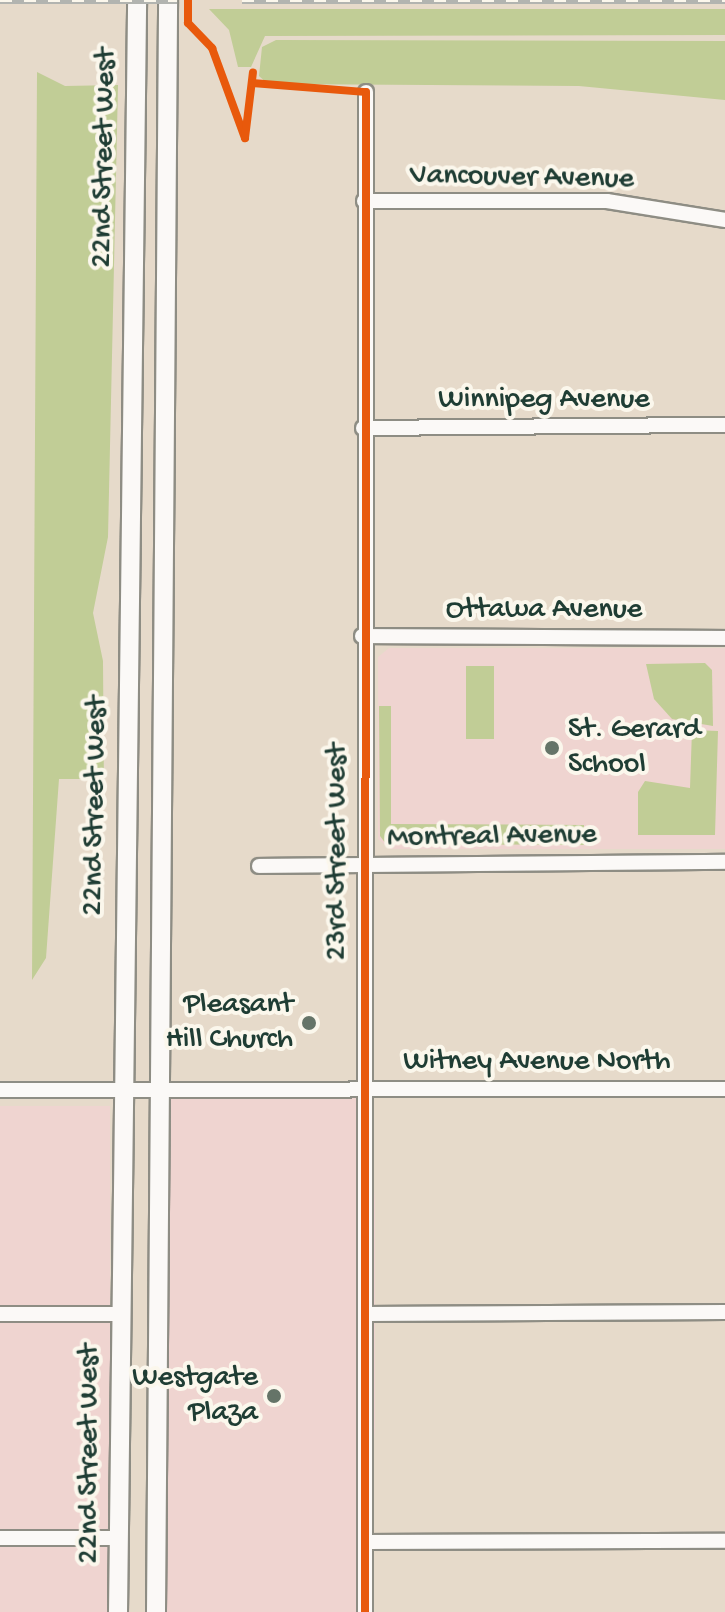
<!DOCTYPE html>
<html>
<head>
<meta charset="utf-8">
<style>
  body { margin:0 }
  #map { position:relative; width:725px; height:1612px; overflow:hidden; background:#e6daca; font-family:"Gochi Hand",sans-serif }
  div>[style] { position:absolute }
  .built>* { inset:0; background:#efd4d0; transform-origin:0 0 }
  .green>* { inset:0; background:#c1cd96; transform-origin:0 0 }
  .roads { filter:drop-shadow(2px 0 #8e8d84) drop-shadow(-2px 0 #8e8d84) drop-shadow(0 2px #8e8d84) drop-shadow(0 -2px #8e8d84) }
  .minor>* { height:14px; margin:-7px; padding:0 7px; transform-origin:7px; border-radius:7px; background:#fbf9f7 }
  .major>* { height:18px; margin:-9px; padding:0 9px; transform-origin:9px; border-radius:9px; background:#fbf9f7 }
  .rail>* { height:7px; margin-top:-3.5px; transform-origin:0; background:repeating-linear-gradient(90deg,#fbf7ec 0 12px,#b2b4b0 0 24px); box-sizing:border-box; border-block:2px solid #b2b4b0 }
  .cycleway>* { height:8px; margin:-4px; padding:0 4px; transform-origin:4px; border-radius:4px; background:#e8590c }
  .dots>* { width:22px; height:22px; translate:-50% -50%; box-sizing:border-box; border:4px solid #fbf7ec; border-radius:50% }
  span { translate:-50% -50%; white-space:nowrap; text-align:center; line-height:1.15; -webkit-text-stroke:8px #fbf7ec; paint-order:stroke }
  .street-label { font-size:30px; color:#1f3d34 }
  .poi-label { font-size:30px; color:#1f3d34 }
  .left { translate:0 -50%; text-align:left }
  .right { translate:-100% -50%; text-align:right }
</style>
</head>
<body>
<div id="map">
  <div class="built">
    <i style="clip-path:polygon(389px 648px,725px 648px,725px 849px,390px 849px,378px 839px,378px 657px)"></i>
    <i style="clip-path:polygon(365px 1089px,375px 1201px,375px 1428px,365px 1542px,371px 1612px,156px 1612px,157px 1090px)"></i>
    <i style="left:0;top:1106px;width:110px;height:506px"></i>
  </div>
  <div class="green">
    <i style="clip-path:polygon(209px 9px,725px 9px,725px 35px,265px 36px,251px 67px,238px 67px,229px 30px)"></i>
    <i style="clip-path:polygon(276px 40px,725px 41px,725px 100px,579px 86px,268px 84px,259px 76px,262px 47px)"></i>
    <i style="clip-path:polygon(37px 72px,65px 86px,118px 85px,108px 537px,93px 613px,103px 661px,104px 794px,86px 779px,59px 779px,46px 958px,32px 980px)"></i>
    <i style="clip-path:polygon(705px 663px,712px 670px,713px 726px,672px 719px,654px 699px,646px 664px)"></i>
    <i style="left:466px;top:666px;width:28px;height:73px"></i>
    <i style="clip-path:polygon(379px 706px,391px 706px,391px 824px,584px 825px,584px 845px,386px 844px,380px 836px)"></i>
    <i style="clip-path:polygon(692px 730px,718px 731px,715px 835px,638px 835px,638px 792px,645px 781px,690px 788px)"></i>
  </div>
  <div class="roads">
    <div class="minor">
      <i style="left:364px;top:201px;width:243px"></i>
      <i style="left:607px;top:201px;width:120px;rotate:9.1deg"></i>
      <i style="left:363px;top:428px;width:362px;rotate:-0.5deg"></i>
      <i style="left:362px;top:636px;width:363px;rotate:0.3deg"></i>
      <i style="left:259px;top:866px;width:466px;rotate:-0.5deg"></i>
      <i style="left:0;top:1090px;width:725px;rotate:-0.08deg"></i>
      <i style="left:0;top:1314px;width:120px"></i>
      <i style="left:366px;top:1314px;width:359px;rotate:-0.3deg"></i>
      <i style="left:0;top:1538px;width:119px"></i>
      <i style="left:365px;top:1542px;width:360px;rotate:-0.2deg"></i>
      <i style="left:365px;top:1612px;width:1520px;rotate:-89.96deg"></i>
    </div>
    <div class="major">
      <i style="left:118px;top:1612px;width:1612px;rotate:-89.32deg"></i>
      <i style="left:156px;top:1612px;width:1612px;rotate:-89.57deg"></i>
    </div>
  </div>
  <div class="rail">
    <i style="left:0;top:0;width:177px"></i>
    <i style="left:242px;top:0;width:483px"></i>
  </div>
  <div class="cycleway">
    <i style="left:188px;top:0;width:23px;rotate:90deg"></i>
    <i style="left:188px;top:23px;width:35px;rotate:46deg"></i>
    <i style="left:212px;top:48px;width:96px;rotate:69.9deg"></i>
    <i style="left:245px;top:138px;width:66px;rotate:-83.1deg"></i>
    <i style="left:253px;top:83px;width:113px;rotate:4.6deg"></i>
    <i style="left:366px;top:92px;width:1520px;rotate:90.04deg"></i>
  </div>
  <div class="dots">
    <i style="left:552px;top:748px;background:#657468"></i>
    <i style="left:309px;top:1023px;background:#657468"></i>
    <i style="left:274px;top:1396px;background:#657468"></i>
  </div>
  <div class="street-label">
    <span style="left:106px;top:158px;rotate:-89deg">22nd Street West</span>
    <span style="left:522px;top:179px;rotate:1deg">Vancouver Avenue</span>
    <span style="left:544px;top:401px">Winnipeg Avenue</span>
    <span style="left:544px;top:611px">Ottawa Avenue</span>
    <span style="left:97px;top:806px;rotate:-89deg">22nd Street West</span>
    <span style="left:492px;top:838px;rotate:-1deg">Montreal Avenue</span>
    <span style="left:339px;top:852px;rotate:-90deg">23rd Street West</span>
    <span style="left:537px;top:1063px">Witney Avenue North</span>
    <span style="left:91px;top:1454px;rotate:-90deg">22nd Street West</span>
  </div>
  <div class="poi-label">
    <span class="left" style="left:568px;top:748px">St. Gerard<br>School</span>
    <span class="right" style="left:293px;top:1023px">Pleasant<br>Hill Church</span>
    <span class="right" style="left:258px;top:1396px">Westgate<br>Plaza</span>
  </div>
</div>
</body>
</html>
